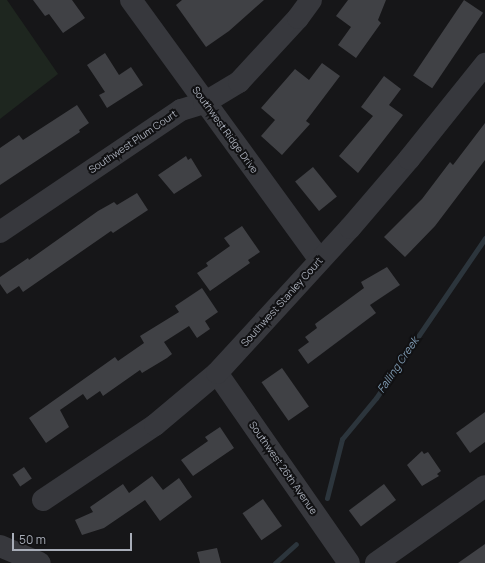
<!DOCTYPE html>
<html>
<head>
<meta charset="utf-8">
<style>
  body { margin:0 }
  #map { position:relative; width:485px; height:563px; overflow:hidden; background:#161618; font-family:Manrope,sans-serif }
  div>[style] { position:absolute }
  .green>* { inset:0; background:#1e261f }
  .stream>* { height:5px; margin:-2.5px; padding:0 2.5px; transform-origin:2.5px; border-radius:2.5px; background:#2c353c }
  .building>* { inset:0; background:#404145; transform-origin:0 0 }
  .minor>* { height:22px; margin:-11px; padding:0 11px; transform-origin:11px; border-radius:11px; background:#37383d }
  span { translate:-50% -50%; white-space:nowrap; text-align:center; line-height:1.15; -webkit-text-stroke:4px #111113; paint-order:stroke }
  .street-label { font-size:10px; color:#a8adb8 }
  .water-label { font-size:11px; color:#7f9bb3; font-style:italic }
  .scale { position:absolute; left:12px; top:533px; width:120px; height:18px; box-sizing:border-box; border:2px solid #a8adb8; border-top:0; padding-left:5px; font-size:12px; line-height:14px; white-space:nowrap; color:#a8adb8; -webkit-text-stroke:3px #111113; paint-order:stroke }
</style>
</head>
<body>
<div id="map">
  <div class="green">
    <i style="clip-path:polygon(0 0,7px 0,58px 74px,0 119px)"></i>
  </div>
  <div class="stream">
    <i style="left:327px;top:498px;width:61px;rotate:-75.7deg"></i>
    <i style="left:342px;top:439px;width:53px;rotate:-50.3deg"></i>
    <i style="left:376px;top:398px;width:194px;rotate:-55.7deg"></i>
    <i style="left:275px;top:563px;width:28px;rotate:-42deg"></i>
  </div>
  <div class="building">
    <i style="clip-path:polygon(33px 0,72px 0,85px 18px,63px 33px,49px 14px,45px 16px)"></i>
    <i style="clip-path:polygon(182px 0,264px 0,229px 31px,206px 47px,176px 5px)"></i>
    <i style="clip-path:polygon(348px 0,386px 0,378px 20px,381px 23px,356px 58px,338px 45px,351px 27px,336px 16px)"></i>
    <i style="left:464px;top:0;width:23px;height:91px;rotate:34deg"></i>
    <i style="clip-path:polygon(105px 53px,119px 75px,131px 67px,143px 85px,107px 108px,99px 95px,105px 92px,87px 65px)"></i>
    <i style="clip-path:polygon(322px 63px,340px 76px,306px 121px,310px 124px,282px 155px,261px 136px,275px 120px,261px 108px,295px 69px,309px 80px)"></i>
    <i style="clip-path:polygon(384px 76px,401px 89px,389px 105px,403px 115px,358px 173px,339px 156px,373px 116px,361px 107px)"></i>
    <i style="clip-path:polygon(77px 105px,89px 123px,79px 130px,80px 132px,0 185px,0 148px,19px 135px,23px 140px)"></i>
    <i style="clip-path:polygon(485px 123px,485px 160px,435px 226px,405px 257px,384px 237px,422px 199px,450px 162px,453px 165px)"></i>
    <i style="clip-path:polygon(186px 156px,188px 160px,191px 158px,202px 176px,174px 194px,158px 175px)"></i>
    <i style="left:313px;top:167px;width:38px;height:23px;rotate:51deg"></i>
    <i style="clip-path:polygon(137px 193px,148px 210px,113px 233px,111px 231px,23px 292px,19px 286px,7px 294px,0 284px,0 277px,28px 258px,29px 260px,98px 211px,114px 202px,117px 205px)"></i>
    <i style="clip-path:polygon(242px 226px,260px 252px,248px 260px,250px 263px,210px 291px,197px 273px,208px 266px,206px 263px,230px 246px,224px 238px)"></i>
    <i style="clip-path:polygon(387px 267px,400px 285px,370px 305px,376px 313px,308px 364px,298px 350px,309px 342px,305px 337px,317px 328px,315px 324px,364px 288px,361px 282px)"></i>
    <i style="clip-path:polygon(202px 288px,218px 312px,205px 321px,210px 329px,197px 338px,189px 326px,164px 342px,172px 354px,167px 358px,142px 373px,140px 370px,103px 396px,100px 391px,87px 400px,83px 394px,60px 410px,69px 427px,46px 443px,29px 418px,115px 357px,118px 361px,144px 343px,140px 336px,179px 312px,175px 306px)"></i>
    <i style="left:282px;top:368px;width:47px;height:25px;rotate:55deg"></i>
    <i style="clip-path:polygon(485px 412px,485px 442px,470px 453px,456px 433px)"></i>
    <i style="clip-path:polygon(220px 427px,234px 448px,193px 476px,181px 460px,208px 441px,205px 437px)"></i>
    <i style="clip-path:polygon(422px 451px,424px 454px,428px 452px,441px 471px,437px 474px,439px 476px,422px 486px,407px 465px)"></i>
    <i style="left:24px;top:467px;width:14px;height:14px;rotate:56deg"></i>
    <i style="clip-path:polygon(152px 476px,163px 490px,179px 478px,192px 497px,160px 521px,145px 500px,104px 528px,82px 535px,75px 520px,93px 512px,90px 507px,123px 484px,129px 493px)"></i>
    <i style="left:384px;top:484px;width:20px;height:44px;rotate:53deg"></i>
    <i style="left:263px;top:499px;width:33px;height:25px;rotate:55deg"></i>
    <i style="clip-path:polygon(485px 544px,485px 563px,458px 563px)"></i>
    <i style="clip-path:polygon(217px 548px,221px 563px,200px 563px,197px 552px)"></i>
  </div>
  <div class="minor">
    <i style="left:131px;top:0;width:321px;rotate:54deg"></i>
    <i style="left:0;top:232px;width:218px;rotate:-34deg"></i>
    <i style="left:181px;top:110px;width:24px;rotate:-17deg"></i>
    <i style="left:204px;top:103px;width:41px;rotate:-31deg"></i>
    <i style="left:239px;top:82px;width:87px;rotate:-47.3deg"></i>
    <i style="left:298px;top:18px;width:22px;rotate:-54deg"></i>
    <i style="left:217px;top:373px;width:231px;rotate:55.2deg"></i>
    <i style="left:43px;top:500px;width:135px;rotate:-33.8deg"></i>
    <i style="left:155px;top:425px;width:81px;rotate:-40deg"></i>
    <i style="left:217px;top:373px;width:197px;rotate:-47.5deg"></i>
    <i style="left:350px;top:228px;width:91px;rotate:-49.5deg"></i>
    <i style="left:409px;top:159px;width:122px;rotate:-51.3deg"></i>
    <i style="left:0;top:546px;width:43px;rotate:23deg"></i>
    <i style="left:376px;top:563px;width:133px;rotate:-35.2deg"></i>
  </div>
  <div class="street-label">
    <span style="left:225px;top:130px;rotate:54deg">Southwest Ridge Drive</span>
    <span style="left:133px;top:142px;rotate:-34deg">Southwest Plum Court</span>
    <span style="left:282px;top:302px;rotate:-48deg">Southwest Stanley Court</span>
    <span style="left:283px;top:468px;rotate:55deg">Southwest 26th Avenue</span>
  </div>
  <div class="water-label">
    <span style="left:398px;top:365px;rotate:-56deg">Falling Creek</span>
  </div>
  <div class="scale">50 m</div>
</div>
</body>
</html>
